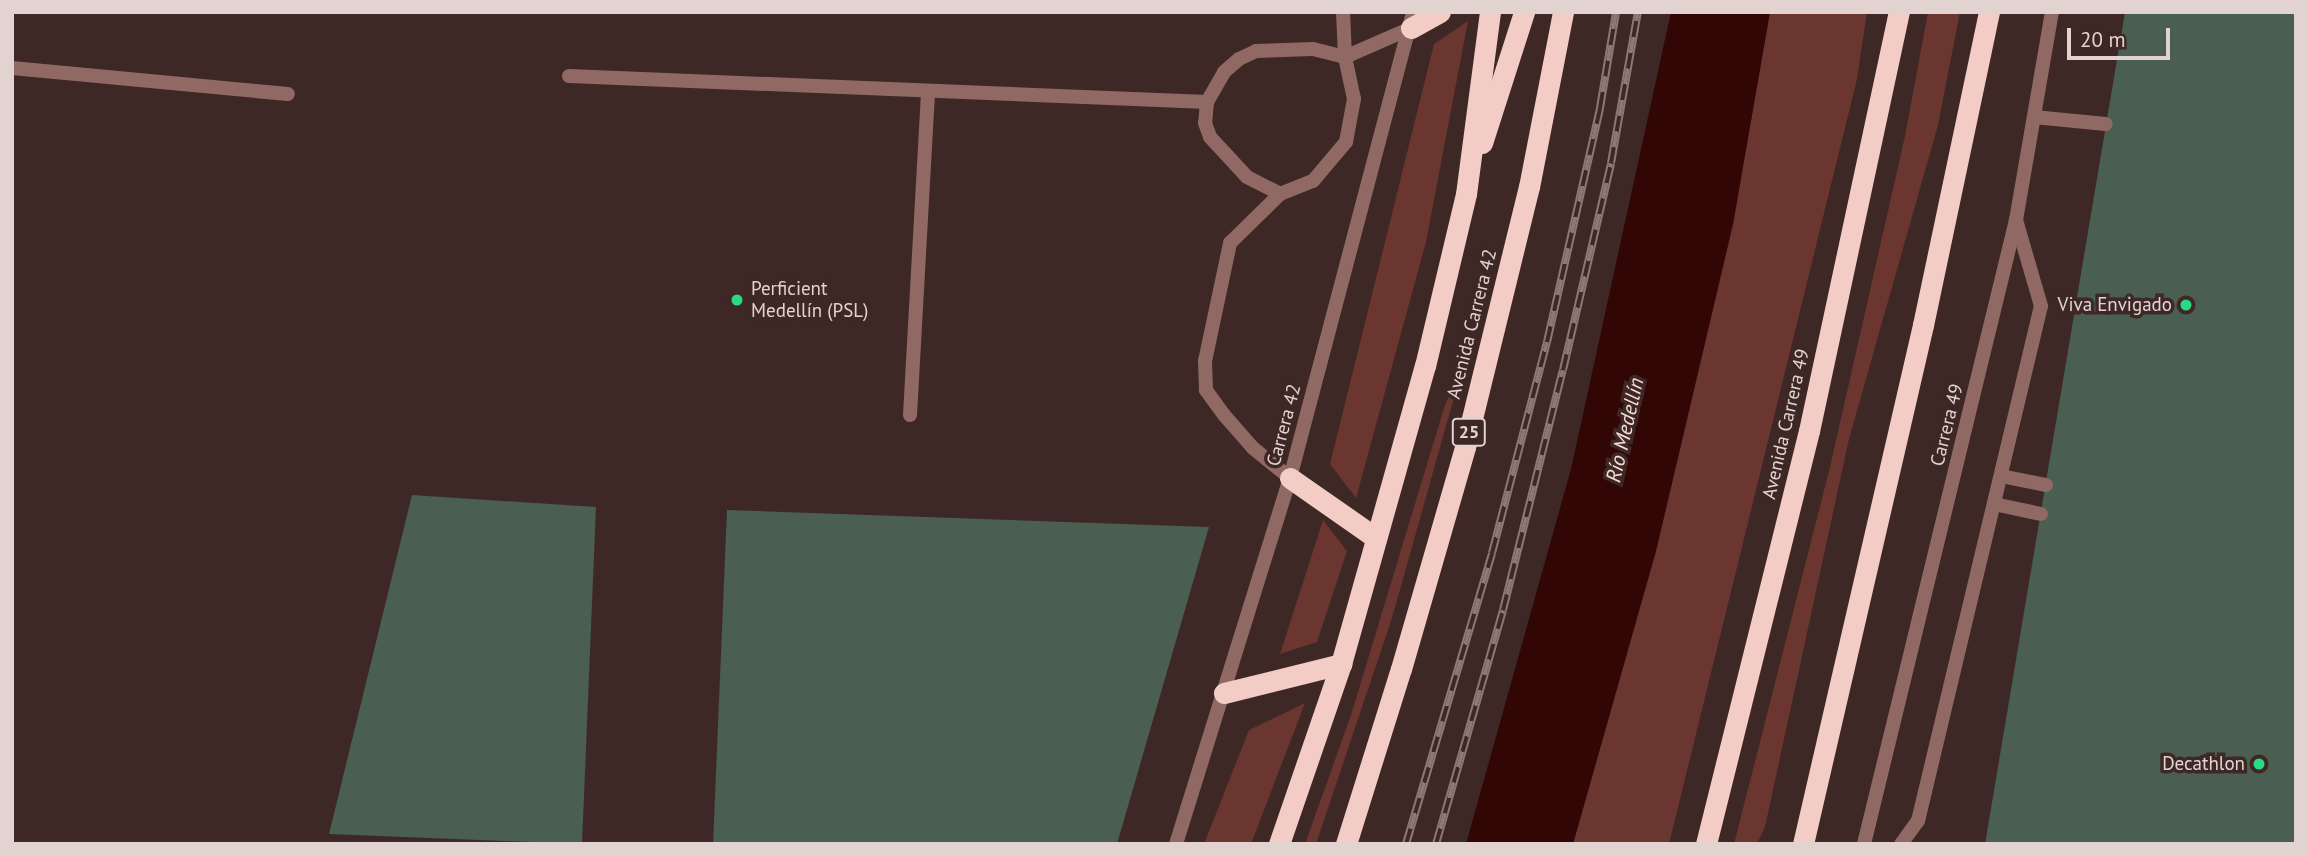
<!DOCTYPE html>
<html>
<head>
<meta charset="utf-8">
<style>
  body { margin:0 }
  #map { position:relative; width:2308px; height:856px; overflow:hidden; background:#3d2825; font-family:"PT Sans",sans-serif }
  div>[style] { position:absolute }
  .green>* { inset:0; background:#6b3530 }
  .water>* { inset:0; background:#310605 }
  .building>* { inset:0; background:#4a5e51 }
  .lane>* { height:14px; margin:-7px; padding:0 7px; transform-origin:7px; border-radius:7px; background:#916964 }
  .street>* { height:14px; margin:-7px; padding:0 7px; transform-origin:7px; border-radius:7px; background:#916964 }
  .highway>* { height:21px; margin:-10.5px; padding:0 10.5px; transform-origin:10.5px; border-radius:10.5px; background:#f4ccc6 }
  .rail>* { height:8px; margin-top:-4px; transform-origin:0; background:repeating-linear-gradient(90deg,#3d2825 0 16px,#8b7976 0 32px); box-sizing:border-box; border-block:2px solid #8b7976 }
  .dots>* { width:19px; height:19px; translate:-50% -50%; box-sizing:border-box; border:4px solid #3d2825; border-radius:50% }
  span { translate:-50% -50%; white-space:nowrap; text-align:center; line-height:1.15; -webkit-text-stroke:7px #3d2825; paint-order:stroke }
  .shield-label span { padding:2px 5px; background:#3d2825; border:2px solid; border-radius:5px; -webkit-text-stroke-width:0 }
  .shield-label { font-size:18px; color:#e2d3d1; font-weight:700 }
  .poi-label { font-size:19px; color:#e2d3d1 }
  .left { translate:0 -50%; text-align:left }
  .right { translate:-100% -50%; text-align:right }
  .street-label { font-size:19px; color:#e2d3d1 }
  .water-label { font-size:21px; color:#f6dcd8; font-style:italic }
  .frame { position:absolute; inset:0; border:14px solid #e2d3d1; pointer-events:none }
  .scale { position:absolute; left:2067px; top:28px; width:103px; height:32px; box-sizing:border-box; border:4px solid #e2d3d1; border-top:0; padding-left:9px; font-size:21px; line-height:24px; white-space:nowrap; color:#e2d3d1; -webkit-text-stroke:5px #3d2825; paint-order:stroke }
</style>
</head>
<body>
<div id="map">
  <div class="green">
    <i style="clip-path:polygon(1770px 12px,1867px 12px,1857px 79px,1669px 844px,1573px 844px,1656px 551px,1733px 224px)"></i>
    <i style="clip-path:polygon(1928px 12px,1960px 12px,1938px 125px,1849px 439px,1765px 827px,1757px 844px,1734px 844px,1830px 467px,1905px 136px)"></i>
    <i style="clip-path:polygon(1468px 21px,1426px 242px,1356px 498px,1330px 464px,1434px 44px)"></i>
    <i style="clip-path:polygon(1466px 355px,1392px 618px,1316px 844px,1305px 844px,1351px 715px,1444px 408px)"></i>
    <i style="clip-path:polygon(1323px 520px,1347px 551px,1317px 642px,1280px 654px)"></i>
    <i style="clip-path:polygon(1305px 703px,1251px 844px,1204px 844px,1249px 730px)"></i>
  </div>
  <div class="water">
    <i style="clip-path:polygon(1671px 12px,1770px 12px,1733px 224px,1656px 551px,1573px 844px,1466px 844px,1571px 469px)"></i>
  </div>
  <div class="building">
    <i style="clip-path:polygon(2125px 12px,2296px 12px,2296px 844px,1985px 844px)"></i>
    <i style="clip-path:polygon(412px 495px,596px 507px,582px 844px,329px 834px)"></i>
    <i style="clip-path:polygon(727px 510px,1209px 527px,1117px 844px,713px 844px)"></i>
  </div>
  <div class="lane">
    <i style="left:12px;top:68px;width:277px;rotate:5.4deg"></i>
    <i style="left:569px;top:76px;width:639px;rotate:2.33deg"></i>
    <i style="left:1207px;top:102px;width:34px;rotate:-60deg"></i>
    <i style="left:1224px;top:72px;width:20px;rotate:-41deg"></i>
    <i style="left:1239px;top:59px;width:19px;rotate:-25deg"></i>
    <i style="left:1256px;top:51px;width:57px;rotate:-2deg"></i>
    <i style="left:1313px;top:49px;width:33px;rotate:14deg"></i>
    <i style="left:1345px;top:57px;width:72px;rotate:-23.7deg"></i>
    <i style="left:1207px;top:102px;width:21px;rotate:95deg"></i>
    <i style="left:1205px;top:123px;width:15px;rotate:70deg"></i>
    <i style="left:1210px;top:137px;width:54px;rotate:47.2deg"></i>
    <i style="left:1247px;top:177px;width:37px;rotate:27deg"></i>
    <i style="left:2034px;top:117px;width:72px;rotate:5.6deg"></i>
    <i style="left:910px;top:415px;width:324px;rotate:-86.8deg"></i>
    <i style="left:2001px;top:476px;width:46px;rotate:11.3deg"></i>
    <i style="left:1290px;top:478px;width:48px;rotate:-141deg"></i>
    <i style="left:1253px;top:448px;width:44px;rotate:-131.3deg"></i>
    <i style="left:1224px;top:415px;width:31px;rotate:-126deg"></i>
    <i style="left:1206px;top:390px;width:29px;rotate:-92deg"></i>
    <i style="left:1205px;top:361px;width:121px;rotate:-78deg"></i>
    <i style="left:1230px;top:243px;width:70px;rotate:-44.4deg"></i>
    <i style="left:1280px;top:194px;width:35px;rotate:-22deg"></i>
    <i style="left:1313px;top:181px;width:51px;rotate:-49.8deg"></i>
    <i style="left:1346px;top:142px;width:44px;rotate:-79.5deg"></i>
    <i style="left:1354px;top:99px;width:43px;rotate:-102.1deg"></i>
    <i style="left:1345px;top:57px;width:45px;rotate:-92.5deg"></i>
    <i style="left:1994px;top:504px;width:48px;rotate:12deg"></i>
    <i style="left:1901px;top:844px;width:29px;rotate:-54deg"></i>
    <i style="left:1918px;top:821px;width:529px;rotate:-76.57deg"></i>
    <i style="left:2041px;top:306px;width:90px;rotate:-106.2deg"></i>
  </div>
  <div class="street">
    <i style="left:1176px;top:844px;width:383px;rotate:-72.7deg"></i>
    <i style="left:1290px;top:478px;width:482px;rotate:-75.2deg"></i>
    <i style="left:1864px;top:844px;width:642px;rotate:-76.31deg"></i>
    <i style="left:2016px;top:220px;width:211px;rotate:-80.2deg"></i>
  </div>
  <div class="highway">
    <i style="left:1411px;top:28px;width:33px;rotate:-29deg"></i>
    <i style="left:1482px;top:143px;width:138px;rotate:-72.2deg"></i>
    <i style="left:1290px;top:478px;width:105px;rotate:34.9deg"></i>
    <i style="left:1224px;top:693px;width:121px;rotate:-13.9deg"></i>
    <i style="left:1279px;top:844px;width:190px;rotate:-71deg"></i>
    <i style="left:1341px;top:664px;width:310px;rotate:-74.3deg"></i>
    <i style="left:1425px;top:366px;width:177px;rotate:-76.6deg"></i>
    <i style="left:1466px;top:194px;width:184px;rotate:-82.5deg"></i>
    <i style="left:1346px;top:844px;width:183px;rotate:-72.6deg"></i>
    <i style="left:1401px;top:669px;width:231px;rotate:-73.9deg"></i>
    <i style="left:1465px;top:447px;width:268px;rotate:-76.2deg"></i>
    <i style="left:1529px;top:187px;width:178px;rotate:-79deg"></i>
    <i style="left:1706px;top:844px;width:426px;rotate:-76deg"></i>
    <i style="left:1809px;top:431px;width:429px;rotate:-77.9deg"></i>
    <i style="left:1803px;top:844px;width:533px;rotate:-76.98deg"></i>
    <i style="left:1923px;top:325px;width:320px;rotate:-78.1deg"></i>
  </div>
  <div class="rail">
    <i style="left:1406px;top:844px;width:303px;rotate:-73.5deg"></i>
    <i style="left:1492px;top:553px;width:218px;rotate:-75.4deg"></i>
    <i style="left:1547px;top:342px;width:240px;rotate:-77.2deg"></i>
    <i style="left:1600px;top:108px;width:97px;rotate:-80.5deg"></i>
    <i style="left:1436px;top:844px;width:243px;rotate:-74deg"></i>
    <i style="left:1503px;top:610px;width:247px;rotate:-76deg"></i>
    <i style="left:1563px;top:370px;width:212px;rotate:-76.9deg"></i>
    <i style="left:1611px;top:163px;width:153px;rotate:-79.9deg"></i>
  </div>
  <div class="dots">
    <i style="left:737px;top:300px;background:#2bd884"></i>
    <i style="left:2186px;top:305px;background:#2bd884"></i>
    <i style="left:2259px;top:764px;background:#2bd884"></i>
  </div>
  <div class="shield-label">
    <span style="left:1469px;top:432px">25</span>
  </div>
  <div class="poi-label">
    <span class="left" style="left:751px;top:300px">Perficient<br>Medellín (PSL)</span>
    <span class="right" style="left:2172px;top:305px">Viva Envigado</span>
    <span class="right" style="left:2245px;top:764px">Decathlon</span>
  </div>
  <div class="street-label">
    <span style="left:1472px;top:324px;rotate:-76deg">Avenida Carrera 42</span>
    <span style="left:1786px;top:424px;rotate:-77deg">Avenida Carrera 49</span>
    <span style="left:1284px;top:425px;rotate:-75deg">Carrera 42</span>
    <span style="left:1947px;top:425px;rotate:-76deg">Carrera 49</span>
  </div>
  <div class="water-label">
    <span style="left:1625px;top:430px;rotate:-77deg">Río Medellín</span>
  </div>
  <div class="frame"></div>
  <div class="scale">20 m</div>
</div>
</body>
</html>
